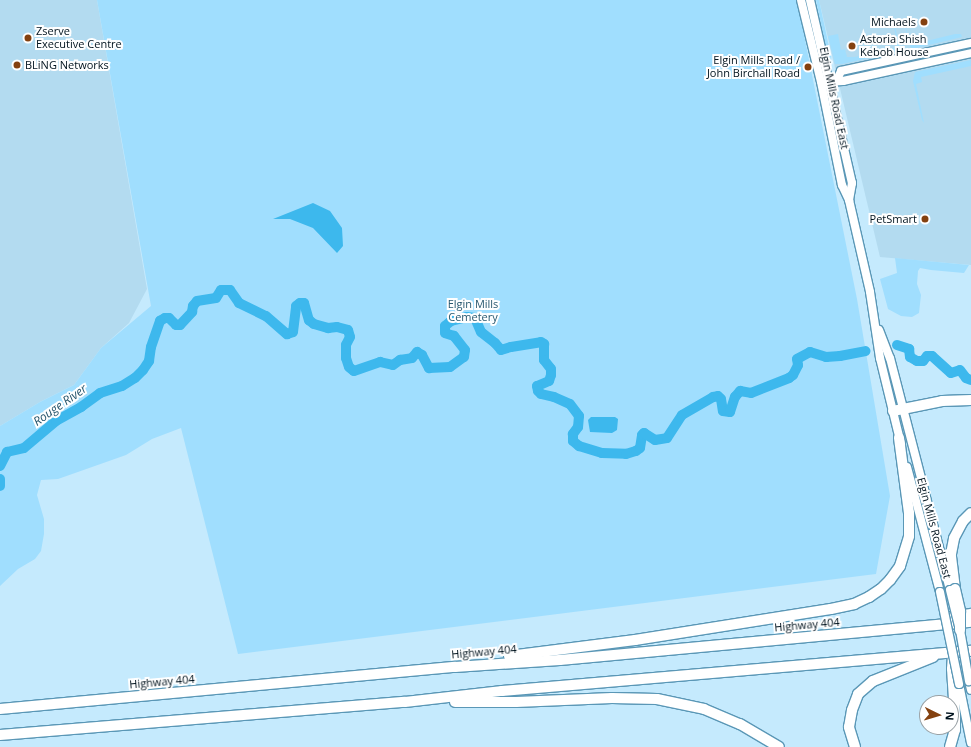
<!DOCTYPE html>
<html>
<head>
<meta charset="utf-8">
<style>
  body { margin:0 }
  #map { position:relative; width:971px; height:747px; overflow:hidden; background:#c5eafd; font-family:"Open Sans",sans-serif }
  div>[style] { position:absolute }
  .built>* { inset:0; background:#b3dbf0 }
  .green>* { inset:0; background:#a0defe }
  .water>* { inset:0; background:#3db8ed }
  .river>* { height:10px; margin:-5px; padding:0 5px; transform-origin:5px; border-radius:5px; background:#3db8ed }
  .roads { filter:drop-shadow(1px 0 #5a97b6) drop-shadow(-1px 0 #5a97b6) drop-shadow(0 1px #5a97b6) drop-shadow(0 -1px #5a97b6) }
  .secondary>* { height:8px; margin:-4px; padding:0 4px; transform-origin:4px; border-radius:4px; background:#fff }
  .highway>* { height:10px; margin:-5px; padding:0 5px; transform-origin:5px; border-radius:5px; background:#fff }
  .bridges { filter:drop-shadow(1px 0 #5a97b6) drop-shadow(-1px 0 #5a97b6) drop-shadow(0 1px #5a97b6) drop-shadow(0 -1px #5a97b6) }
  .secondary-bridge>* { height:8px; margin:-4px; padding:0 4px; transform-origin:4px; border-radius:4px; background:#fff }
  .highway-bridge>* { height:10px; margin:-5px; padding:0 5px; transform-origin:5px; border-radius:5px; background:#fff }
  .dots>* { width:11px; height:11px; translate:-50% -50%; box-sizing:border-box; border:2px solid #fff; border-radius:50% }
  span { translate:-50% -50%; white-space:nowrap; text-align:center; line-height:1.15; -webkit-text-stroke:4px #fff; paint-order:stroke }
  .poi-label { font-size:11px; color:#00131e }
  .right { translate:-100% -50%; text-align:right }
  .left { translate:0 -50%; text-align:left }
  .street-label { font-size:11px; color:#00131e }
  .park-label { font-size:11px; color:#295970 }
  .water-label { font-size:12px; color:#24546b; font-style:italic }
  .north { position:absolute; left:919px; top:695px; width:40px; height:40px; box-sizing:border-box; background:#fff; border:1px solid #99a1a5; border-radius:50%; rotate:95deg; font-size:11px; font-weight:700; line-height:16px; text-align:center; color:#00131e }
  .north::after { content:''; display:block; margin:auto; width:14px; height:18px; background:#844110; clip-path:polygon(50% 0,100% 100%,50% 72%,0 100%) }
</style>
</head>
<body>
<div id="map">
  <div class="built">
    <i style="clip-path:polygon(0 0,97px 0,147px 289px,129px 323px,101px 348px,74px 385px,40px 402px,0 426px)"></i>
    <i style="clip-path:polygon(819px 0,971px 0,971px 265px,880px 257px)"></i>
  </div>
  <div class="green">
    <i style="clip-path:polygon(97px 0,797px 0,857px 299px,890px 496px,876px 574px,238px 654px,181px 428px,152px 439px,126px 455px,58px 479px,41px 480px,37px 495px,44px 519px,44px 534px,41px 551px,35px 559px,18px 569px,0 586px,0 426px,40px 402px,74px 385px,101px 348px,151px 306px)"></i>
    <i style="clip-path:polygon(816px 0,819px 0,831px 56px,829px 62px)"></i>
    <i style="clip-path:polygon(904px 19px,910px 45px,955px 34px,961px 34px,962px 37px,912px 49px,908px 43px)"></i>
    <i style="clip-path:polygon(894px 26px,895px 26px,900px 51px,842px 64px,835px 64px,828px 36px,838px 34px,841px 50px,845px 49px,847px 57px,855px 57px,895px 48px,897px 44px)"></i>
    <i style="clip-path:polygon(971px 60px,971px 66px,921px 77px,922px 82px,916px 84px,924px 123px,922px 120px,913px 81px,915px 72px)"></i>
    <i style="clip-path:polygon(895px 258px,969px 265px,964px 273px,931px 270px,920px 268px,918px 271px,917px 284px,921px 295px,919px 313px,912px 317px,901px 316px,888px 309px,880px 279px,897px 273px)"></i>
  </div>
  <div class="water">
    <i style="clip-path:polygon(313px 203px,330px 211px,342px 228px,343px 246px,337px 253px,313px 228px,290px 219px,273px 219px)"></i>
    <i style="clip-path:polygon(591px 417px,615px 417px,618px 419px,617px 430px,612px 433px,590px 432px,588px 420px)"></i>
  </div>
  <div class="river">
    <i style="left:897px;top:345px;width:13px;rotate:18deg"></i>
    <i style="left:909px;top:349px;width:8px;rotate:83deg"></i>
    <i style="left:910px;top:357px;width:8px;rotate:30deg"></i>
    <i style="left:917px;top:361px;width:6px"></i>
    <i style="left:923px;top:361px;width:6px;rotate:-51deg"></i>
    <i style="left:927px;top:356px;width:5px"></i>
    <i style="left:932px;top:356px;width:25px;rotate:42deg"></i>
    <i style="left:951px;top:373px;width:9px;rotate:-18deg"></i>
    <i style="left:960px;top:370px;width:10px;rotate:53deg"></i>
    <i style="left:966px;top:378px;width:5px;rotate:22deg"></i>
    <i style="left:0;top:466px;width:16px;rotate:-63deg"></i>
    <i style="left:7px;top:452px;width:17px;rotate:-13deg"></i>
    <i style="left:24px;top:448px;width:42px;rotate:-40.2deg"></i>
    <i style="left:56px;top:421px;width:29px;rotate:-29deg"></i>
    <i style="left:81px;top:407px;width:24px;rotate:-36deg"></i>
    <i style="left:100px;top:393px;width:23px;rotate:-18deg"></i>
    <i style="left:122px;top:386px;width:15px;rotate:-32deg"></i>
    <i style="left:135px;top:378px;width:11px;rotate:-45deg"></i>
    <i style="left:143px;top:370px;width:11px;rotate:-56deg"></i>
    <i style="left:149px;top:361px;width:14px;rotate:-82deg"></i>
    <i style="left:151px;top:347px;width:28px;rotate:-71deg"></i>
    <i style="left:160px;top:321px;width:6px;rotate:-31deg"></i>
    <i style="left:165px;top:318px;width:4px"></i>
    <i style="left:169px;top:318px;width:10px;rotate:45deg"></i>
    <i style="left:176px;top:325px;width:4px"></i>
    <i style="left:180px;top:325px;width:18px;rotate:-47deg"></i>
    <i style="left:192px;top:312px;width:6px;rotate:-81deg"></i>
    <i style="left:193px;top:306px;width:6px;rotate:-51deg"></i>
    <i style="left:197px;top:301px;width:19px;rotate:-9deg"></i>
    <i style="left:216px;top:298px;width:9px;rotate:-58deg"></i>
    <i style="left:221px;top:290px;width:9px"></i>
    <i style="left:230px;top:290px;width:16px;rotate:55deg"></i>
    <i style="left:239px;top:303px;width:30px;rotate:26deg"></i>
    <i style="left:266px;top:316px;width:28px;rotate:41deg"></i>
    <i style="left:287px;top:334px;width:6px;rotate:-18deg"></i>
    <i style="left:293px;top:332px;width:26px;rotate:-83deg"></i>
    <i style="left:296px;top:306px;width:5px;rotate:-37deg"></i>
    <i style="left:300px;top:303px;width:4px"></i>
    <i style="left:304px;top:303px;width:18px;rotate:74deg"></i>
    <i style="left:309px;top:320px;width:6px;rotate:39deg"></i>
    <i style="left:314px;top:324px;width:15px;rotate:16deg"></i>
    <i style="left:328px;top:328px;width:9px;rotate:-6deg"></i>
    <i style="left:337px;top:327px;width:11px;rotate:15deg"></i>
    <i style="left:348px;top:330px;width:7px;rotate:74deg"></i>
    <i style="left:350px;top:337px;width:9px;rotate:117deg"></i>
    <i style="left:346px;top:345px;width:13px;rotate:90deg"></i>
    <i style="left:346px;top:358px;width:9px;rotate:72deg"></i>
    <i style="left:349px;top:367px;width:6px;rotate:39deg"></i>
    <i style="left:354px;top:371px;width:28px;rotate:-19deg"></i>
    <i style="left:380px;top:362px;width:13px;rotate:13deg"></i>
    <i style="left:393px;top:365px;width:9px;rotate:-36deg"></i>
    <i style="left:400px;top:360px;width:12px;rotate:-9deg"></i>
    <i style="left:412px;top:358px;width:8px;rotate:-50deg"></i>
    <i style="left:417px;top:352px;width:6px;rotate:31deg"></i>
    <i style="left:422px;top:355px;width:15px;rotate:62deg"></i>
    <i style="left:429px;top:368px;width:21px;rotate:-3deg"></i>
    <i style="left:450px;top:367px;width:17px;rotate:-36deg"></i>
    <i style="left:464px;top:357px;width:7px;rotate:-82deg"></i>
    <i style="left:465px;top:350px;width:18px;rotate:-128deg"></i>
    <i style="left:454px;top:336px;width:9px;rotate:-162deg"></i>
    <i style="left:445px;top:333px;width:7px;rotate:-90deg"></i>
    <i style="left:445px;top:326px;width:8px;rotate:-40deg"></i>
    <i style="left:451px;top:321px;width:16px;rotate:-14deg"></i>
    <i style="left:467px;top:317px;width:8px;rotate:7deg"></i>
    <i style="left:475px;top:318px;width:15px;rotate:67deg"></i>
    <i style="left:481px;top:332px;width:18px;rotate:38deg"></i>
    <i style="left:495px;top:343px;width:9px;rotate:49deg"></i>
    <i style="left:501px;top:350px;width:10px;rotate:-17deg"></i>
    <i style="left:511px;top:347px;width:30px;rotate:-9deg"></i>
    <i style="left:541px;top:342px;width:4px;rotate:34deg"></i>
    <i style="left:544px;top:344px;width:16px;rotate:90deg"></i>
    <i style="left:544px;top:360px;width:11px;rotate:52deg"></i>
    <i style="left:551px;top:369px;width:6px;rotate:90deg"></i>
    <i style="left:551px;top:375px;width:6px;rotate:108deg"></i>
    <i style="left:549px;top:381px;width:13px;rotate:157deg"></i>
    <i style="left:537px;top:386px;width:5px;rotate:79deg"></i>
    <i style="left:538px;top:391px;width:4px;rotate:45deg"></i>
    <i style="left:541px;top:394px;width:13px;rotate:13deg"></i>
    <i style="left:554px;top:397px;width:17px;rotate:24deg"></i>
    <i style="left:570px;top:404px;width:15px;rotate:53deg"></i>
    <i style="left:579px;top:416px;width:11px;rotate:95deg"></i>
    <i style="left:578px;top:427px;width:9px;rotate:126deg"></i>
    <i style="left:573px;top:434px;width:7px;rotate:90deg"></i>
    <i style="left:573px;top:441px;width:8px;rotate:40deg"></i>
    <i style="left:579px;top:446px;width:24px;rotate:17deg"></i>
    <i style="left:602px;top:453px;width:24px;rotate:2deg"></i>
    <i style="left:626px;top:454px;width:10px;rotate:-17deg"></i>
    <i style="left:636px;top:451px;width:5px;rotate:-37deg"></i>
    <i style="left:640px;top:448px;width:13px;rotate:-81deg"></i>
    <i style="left:642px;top:435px;width:3px;rotate:-45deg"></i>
    <i style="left:644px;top:433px;width:13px;rotate:32deg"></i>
    <i style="left:655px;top:440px;width:12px;rotate:-9deg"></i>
    <i style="left:667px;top:438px;width:27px;rotate:-57deg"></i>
    <i style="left:682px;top:415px;width:36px;rotate:-30deg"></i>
    <i style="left:713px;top:397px;width:5px;rotate:-11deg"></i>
    <i style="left:718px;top:396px;width:4px;rotate:45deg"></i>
    <i style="left:721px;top:399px;width:12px;rotate:81deg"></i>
    <i style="left:723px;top:411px;width:7px;rotate:8deg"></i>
    <i style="left:730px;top:412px;width:16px;rotate:-72deg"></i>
    <i style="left:735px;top:397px;width:8px;rotate:-50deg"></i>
    <i style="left:740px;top:391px;width:11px;rotate:10deg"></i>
    <i style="left:751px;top:393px;width:41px;rotate:-21.5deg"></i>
    <i style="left:789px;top:378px;width:5px;rotate:-37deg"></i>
    <i style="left:793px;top:375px;width:11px;rotate:-63deg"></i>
    <i style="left:798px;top:365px;width:6px;rotate:-99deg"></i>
    <i style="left:797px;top:359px;width:15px;rotate:-28deg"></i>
    <i style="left:810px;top:352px;width:17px;rotate:17deg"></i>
    <i style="left:826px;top:357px;width:14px;rotate:-4deg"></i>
    <i style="left:840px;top:356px;width:26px;rotate:-11deg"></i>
    <i style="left:0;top:479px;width:7px;rotate:90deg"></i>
  </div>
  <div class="roads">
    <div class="secondary">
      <i style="left:801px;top:0;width:84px;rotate:76.3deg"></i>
      <i style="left:821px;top:82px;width:105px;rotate:78.5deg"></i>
      <i style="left:842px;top:185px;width:17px;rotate:65deg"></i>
      <i style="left:849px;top:200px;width:94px;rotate:77.1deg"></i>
      <i style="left:870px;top:292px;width:67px;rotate:81.4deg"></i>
      <i style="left:880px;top:358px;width:89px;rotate:76.3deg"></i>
      <i style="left:810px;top:0;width:188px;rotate:77.1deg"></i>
      <i style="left:852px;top:183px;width:17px;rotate:100deg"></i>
      <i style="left:837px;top:80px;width:10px;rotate:-66deg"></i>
      <i style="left:841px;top:71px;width:133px;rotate:-12.2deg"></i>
      <i style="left:826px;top:82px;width:17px;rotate:-3deg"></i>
      <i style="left:843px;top:81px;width:131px;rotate:-12.3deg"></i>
      <i style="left:879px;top:330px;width:30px;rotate:69deg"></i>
      <i style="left:890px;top:358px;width:240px;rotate:75.5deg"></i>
      <i style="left:907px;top:467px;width:129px;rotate:75.2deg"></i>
      <i style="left:969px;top:681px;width:9px;rotate:77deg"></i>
      <i style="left:959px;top:684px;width:60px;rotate:78.5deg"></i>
    </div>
    <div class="highway">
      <i style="left:893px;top:411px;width:50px;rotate:-11.5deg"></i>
      <i style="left:942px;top:401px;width:29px;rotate:-2deg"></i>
      <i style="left:955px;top:589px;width:35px;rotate:-97deg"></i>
      <i style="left:951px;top:554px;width:16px;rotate:-79deg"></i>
      <i style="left:954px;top:538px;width:19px;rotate:-62deg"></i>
      <i style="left:963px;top:521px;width:11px;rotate:-45deg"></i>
      <i style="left:951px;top:617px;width:20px;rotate:-9deg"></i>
      <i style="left:509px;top:656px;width:127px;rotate:-7.2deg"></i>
      <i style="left:635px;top:640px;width:198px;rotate:-9deg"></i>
      <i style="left:831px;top:609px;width:24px;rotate:-12deg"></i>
      <i style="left:854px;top:604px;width:17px;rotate:-25deg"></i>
      <i style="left:869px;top:597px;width:14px;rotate:-34deg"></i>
      <i style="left:881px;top:589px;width:13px;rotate:-45deg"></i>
      <i style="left:890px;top:580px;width:17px;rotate:-54deg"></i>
      <i style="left:900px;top:566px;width:31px;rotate:-73deg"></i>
      <i style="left:909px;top:536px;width:23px;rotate:-90deg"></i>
      <i style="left:909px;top:513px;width:76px;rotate:-97.6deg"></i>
      <i style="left:455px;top:702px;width:61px"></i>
      <i style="left:516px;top:702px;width:96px;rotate:-2.4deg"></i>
      <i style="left:612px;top:698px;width:45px;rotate:1.3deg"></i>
      <i style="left:657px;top:699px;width:48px;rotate:12deg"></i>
      <i style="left:704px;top:709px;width:39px;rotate:23deg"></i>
      <i style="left:740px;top:724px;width:45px;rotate:30.5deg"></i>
      <i style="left:0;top:709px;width:457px;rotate:-5.3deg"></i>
      <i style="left:455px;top:667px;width:105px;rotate:-3.8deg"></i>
      <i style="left:560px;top:660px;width:413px;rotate:-5.3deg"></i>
      <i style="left:0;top:735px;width:406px;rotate:-4.7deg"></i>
      <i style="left:405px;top:702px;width:98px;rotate:-6.5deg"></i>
      <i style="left:502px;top:691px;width:471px;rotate:-4.9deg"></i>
      <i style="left:855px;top:747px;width:21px;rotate:-107deg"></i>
      <i style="left:849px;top:727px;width:17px;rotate:-80deg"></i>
      <i style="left:852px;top:710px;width:17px;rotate:-69deg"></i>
      <i style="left:858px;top:694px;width:20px;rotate:-41deg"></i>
      <i style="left:873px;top:681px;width:65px;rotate:-21.8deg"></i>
      <i style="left:950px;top:747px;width:18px;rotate:-74deg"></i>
      <i style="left:955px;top:730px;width:15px;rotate:-90deg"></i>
      <i style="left:955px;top:715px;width:46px;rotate:-93.7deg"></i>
      <i style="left:952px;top:669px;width:14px;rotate:-86deg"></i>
    </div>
  </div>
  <div class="bridges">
    <div class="secondary-bridge">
      <i style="left:950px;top:590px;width:41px;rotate:76deg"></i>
      <i style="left:960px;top:630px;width:52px;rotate:80deg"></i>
      <i style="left:940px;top:592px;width:94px;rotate:78.3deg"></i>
    </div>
    <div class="highway-bridge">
      <i style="left:955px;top:589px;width:23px;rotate:77deg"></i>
      <i style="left:960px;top:611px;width:19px;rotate:90deg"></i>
    </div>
  </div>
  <div class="dots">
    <i style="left:924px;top:22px;background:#844110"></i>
    <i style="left:28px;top:38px;background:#844110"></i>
    <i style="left:852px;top:46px;background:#844110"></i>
    <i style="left:17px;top:65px;background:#844110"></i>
    <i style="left:808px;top:67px;background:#844110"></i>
    <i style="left:925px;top:219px;background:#844110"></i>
  </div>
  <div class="poi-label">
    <span class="right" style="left:916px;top:22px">Michaels</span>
    <span class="left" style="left:36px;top:38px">Zserve<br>Executive Centre</span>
    <span class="left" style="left:860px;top:46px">Astoria Shish<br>Kebob House</span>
    <span class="right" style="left:800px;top:67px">Elgin Mills Road /<br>John Birchall Road</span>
    <span class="left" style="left:25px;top:65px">BLiNG Networks</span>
    <span class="right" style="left:917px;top:219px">PetSmart</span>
  </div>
  <div class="street-label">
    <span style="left:834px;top:98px;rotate:78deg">Elgin Mills Road East</span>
    <span style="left:934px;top:528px;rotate:75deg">Elgin Mills Road East</span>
    <span style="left:807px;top:625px;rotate:-5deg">Highway 404</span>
    <span style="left:484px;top:652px;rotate:-5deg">Highway 404</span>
    <span style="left:162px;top:682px;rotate:-5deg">Highway 404</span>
  </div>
  <div class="park-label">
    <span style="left:473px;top:311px">Elgin Mills<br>Cemetery</span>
  </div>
  <div class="water-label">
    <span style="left:60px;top:405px;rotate:-35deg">Rouge River</span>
  </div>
  <div class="north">N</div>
</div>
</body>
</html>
